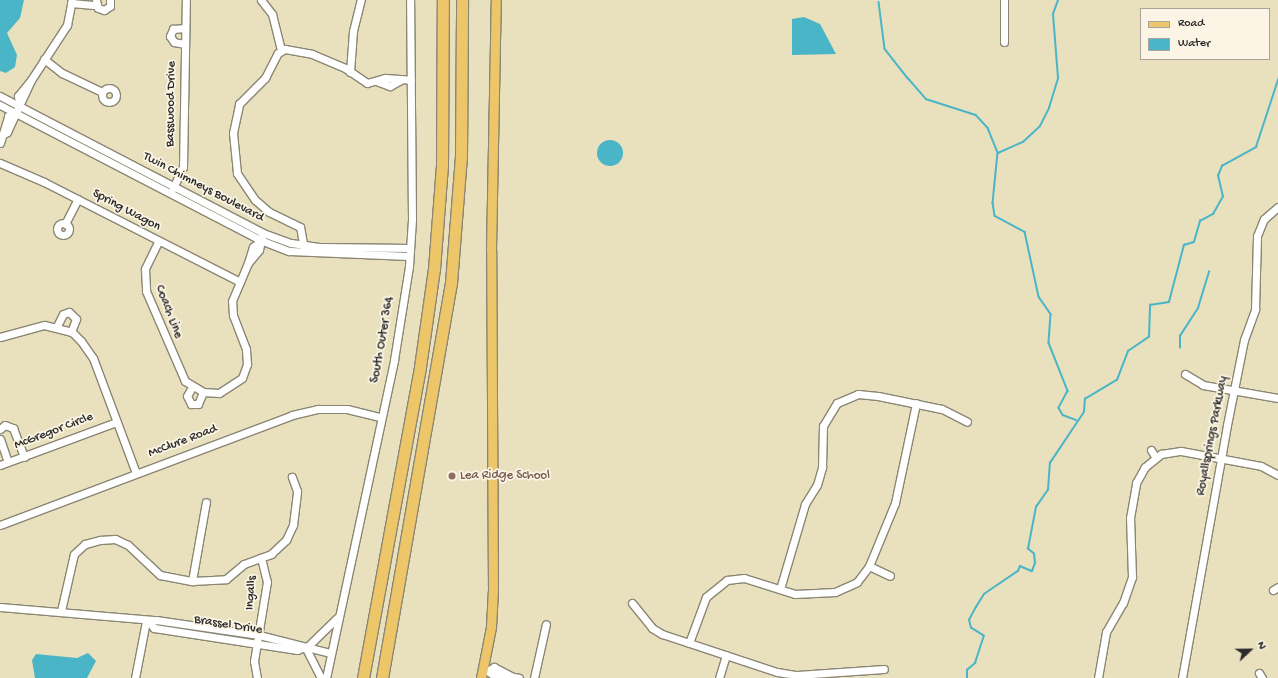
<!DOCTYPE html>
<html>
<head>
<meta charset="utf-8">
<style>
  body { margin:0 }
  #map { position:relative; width:1278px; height:678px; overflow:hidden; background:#e9e1be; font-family:"Gochi Hand",sans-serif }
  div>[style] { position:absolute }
  .water>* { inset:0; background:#4ab5c7 }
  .round { border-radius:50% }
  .stream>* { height:1.5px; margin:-0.75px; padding:0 0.75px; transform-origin:0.75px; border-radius:0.75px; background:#4ab5c7 }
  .roads { filter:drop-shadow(1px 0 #8a8674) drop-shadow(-1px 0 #8a8674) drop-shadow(0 1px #8a8674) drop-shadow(0 -1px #8a8674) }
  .minor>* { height:7px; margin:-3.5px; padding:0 3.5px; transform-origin:3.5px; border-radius:3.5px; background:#fff }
  .minor>.ring { margin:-3.5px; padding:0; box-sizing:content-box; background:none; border:7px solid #fff; border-radius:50% }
  .major>* { height:9px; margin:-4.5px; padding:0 4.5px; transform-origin:4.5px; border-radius:4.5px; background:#ecc669 }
  .highway>* { height:11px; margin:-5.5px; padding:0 5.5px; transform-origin:5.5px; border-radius:5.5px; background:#ecc669 }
  .dots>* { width:11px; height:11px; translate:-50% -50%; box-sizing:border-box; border:2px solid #fcf5e5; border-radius:50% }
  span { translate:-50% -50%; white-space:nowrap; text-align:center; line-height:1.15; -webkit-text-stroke:3.5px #fcf5e5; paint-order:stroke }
  .street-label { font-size:13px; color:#2b2b2b }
  .education-label { font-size:13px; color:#785e54 }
  .left { translate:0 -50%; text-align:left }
  .legend { position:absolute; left:1140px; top:8px; width:130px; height:52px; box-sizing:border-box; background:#fcf5e5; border:1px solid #a8a49b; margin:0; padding:5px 7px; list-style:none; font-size:12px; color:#2b2b2b }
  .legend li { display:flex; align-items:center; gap:8px; height:20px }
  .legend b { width:20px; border:1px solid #a8a49b }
  .north { position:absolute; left:1230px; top:630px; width:40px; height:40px; -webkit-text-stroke:3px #fcf5e5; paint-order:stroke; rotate:68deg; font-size:11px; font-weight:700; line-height:16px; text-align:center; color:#2b2b2b }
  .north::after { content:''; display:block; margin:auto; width:14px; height:18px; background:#2b2b2b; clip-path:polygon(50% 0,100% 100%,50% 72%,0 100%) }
</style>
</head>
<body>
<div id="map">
  <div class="water">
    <i style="clip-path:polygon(0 0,24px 0,20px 18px,7px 33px,17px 55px,15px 67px,6px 73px,0 71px)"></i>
    <i style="clip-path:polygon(804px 17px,820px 24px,836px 54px,792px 55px,792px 19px)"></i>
    <i class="round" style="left:597px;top:140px;width:26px;height:26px"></i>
    <i style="clip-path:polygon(88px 653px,96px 661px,87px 678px,35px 678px,32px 660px,36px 654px,77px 658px)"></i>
  </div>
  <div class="stream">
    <i style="left:879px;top:2px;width:47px;rotate:82.7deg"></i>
    <i style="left:885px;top:49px;width:37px;rotate:52deg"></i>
    <i style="left:908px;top:78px;width:28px;rotate:49deg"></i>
    <i style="left:926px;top:99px;width:52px;rotate:17.7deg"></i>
    <i style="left:976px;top:115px;width:18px;rotate:47deg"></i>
    <i style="left:988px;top:128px;width:27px;rotate:68deg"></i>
    <i style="left:998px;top:153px;width:50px;rotate:95.7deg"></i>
    <i style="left:993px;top:203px;width:13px;rotate:81deg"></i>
    <i style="left:995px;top:216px;width:34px;rotate:28deg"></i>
    <i style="left:1025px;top:232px;width:66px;rotate:77.8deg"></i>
    <i style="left:1039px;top:297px;width:21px;rotate:55deg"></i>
    <i style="left:1051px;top:314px;width:29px;rotate:94deg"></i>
    <i style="left:1049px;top:343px;width:52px;rotate:68.4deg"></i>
    <i style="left:1068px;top:391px;width:19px;rotate:118deg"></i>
    <i style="left:1059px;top:408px;width:8px;rotate:60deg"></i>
    <i style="left:1063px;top:415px;width:14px;rotate:21deg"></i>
    <i style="left:998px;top:153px;width:27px;rotate:-24deg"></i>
    <i style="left:1023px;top:142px;width:23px;rotate:-43deg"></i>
    <i style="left:1040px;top:126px;width:20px;rotate:-63deg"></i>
    <i style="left:1049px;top:108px;width:31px;rotate:-73deg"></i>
    <i style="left:1058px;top:78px;width:64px;rotate:-94.5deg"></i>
    <i style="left:1053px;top:14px;width:15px;rotate:-70deg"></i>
    <i style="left:1180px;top:348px;width:12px;rotate:-90deg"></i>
    <i style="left:1180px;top:336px;width:33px;rotate:-57deg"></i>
    <i style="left:1198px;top:308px;width:38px;rotate:-73deg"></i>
    <i style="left:967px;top:678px;width:8px;rotate:-90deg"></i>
    <i style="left:967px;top:670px;width:11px;rotate:-41deg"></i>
    <i style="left:975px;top:663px;width:28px;rotate:-72deg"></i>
    <i style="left:984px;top:636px;width:15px;rotate:-148deg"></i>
    <i style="left:971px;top:628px;width:8px;rotate:-104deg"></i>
    <i style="left:969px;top:620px;width:15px;rotate:-62deg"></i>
    <i style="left:976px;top:607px;width:15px;rotate:-58deg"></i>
    <i style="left:984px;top:594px;width:41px;rotate:-34.1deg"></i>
    <i style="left:1018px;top:571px;width:5px;rotate:-68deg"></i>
    <i style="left:1020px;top:566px;width:13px;rotate:23deg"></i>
    <i style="left:1032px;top:571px;width:9px;rotate:-69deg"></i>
    <i style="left:1035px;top:563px;width:9px;rotate:-96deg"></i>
    <i style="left:1034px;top:554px;width:8px;rotate:-140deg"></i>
    <i style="left:1028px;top:549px;width:43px;rotate:-79.2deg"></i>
    <i style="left:1036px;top:507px;width:21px;rotate:-55deg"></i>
    <i style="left:1048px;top:490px;width:27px;rotate:-86deg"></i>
    <i style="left:1050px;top:463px;width:61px;rotate:-56.3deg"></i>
    <i style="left:1084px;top:412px;width:13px;rotate:-86deg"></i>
    <i style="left:1085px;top:399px;width:37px;rotate:-31deg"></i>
    <i style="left:1117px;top:380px;width:31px;rotate:-69deg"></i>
    <i style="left:1128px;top:351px;width:25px;rotate:-34deg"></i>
    <i style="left:1149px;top:337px;width:32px;rotate:-88deg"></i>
    <i style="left:1150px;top:305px;width:19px;rotate:-9deg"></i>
    <i style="left:1169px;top:302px;width:59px;rotate:-75.3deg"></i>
    <i style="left:1184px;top:245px;width:10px;rotate:-17deg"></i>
    <i style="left:1194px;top:242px;width:22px;rotate:-74deg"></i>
    <i style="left:1200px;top:221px;width:15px;rotate:-28deg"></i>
    <i style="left:1213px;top:214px;width:20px;rotate:-60deg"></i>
    <i style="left:1223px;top:197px;width:22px;rotate:-103deg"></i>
    <i style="left:1218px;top:176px;width:11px;rotate:-68deg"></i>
    <i style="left:1222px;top:166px;width:39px;rotate:-29deg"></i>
    <i style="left:1256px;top:147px;width:71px;rotate:-71.8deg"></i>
  </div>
  <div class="roads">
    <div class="minor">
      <i style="left:96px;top:0;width:8px;rotate:76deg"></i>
      <i style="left:98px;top:8px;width:6px;rotate:18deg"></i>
      <i style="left:104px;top:10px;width:7px;rotate:-34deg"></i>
      <i style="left:110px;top:6px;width:6px;rotate:-90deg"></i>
      <i style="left:261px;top:0;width:18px;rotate:52deg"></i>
      <i style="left:272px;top:14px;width:36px;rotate:76deg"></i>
      <i style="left:71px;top:3px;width:25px;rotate:5deg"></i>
      <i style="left:1004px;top:42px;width:42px;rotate:-90deg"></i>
      <i style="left:185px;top:44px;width:11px;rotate:-170deg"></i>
      <i style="left:174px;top:42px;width:7px;rotate:-124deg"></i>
      <i style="left:170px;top:36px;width:8px;rotate:-67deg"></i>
      <i style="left:173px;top:29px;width:12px;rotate:-5deg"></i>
      <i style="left:44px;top:59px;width:23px;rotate:38deg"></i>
      <i style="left:62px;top:73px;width:44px;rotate:25.4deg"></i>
      <i style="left:350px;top:72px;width:41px;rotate:-85.8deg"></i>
      <i style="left:353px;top:31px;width:32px;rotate:-76deg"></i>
      <i style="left:376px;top:81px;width:15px;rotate:20deg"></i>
      <i style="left:390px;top:86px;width:13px;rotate:-29deg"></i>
      <i class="ring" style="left:102px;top:88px;width:7px;height:7px"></i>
      <i style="left:0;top:96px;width:297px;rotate:27.5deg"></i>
      <i style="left:263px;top:233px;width:30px;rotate:20deg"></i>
      <i style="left:291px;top:243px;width:30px;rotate:8deg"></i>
      <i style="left:321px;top:247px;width:89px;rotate:0.6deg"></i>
      <i style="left:19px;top:102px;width:6px;rotate:-99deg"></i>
      <i style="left:18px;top:96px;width:21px;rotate:-51deg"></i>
      <i style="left:0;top:105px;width:293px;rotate:27.4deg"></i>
      <i style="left:260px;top:240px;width:31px;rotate:21deg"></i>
      <i style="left:289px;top:251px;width:119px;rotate:2.4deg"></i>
      <i style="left:2px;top:135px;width:6px;rotate:-31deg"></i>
      <i style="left:7px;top:132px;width:57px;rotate:-65.2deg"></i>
      <i style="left:31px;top:80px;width:66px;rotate:-56.8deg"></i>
      <i style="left:67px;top:25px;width:25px;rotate:-79deg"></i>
      <i style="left:0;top:143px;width:28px;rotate:-73deg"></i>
      <i style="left:8px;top:116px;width:5px;rotate:-11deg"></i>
      <i style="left:0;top:163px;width:48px;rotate:23.4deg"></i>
      <i style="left:44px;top:182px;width:220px;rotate:27deg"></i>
      <i style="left:173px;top:188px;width:23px;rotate:-65deg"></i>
      <i style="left:183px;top:167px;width:167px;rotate:-89deg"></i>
      <i class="ring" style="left:57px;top:223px;width:5px;height:5px"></i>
      <i style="left:65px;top:224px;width:28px;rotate:-63deg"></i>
      <i style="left:158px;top:242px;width:30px;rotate:116deg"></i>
      <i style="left:145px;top:269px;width:22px;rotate:87deg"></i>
      <i style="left:146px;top:291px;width:98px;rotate:66.6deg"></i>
      <i style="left:185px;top:381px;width:21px;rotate:31deg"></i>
      <i style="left:203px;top:392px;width:16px;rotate:4deg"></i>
      <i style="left:219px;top:393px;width:27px;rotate:-33deg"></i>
      <i style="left:242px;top:378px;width:15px;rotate:-70deg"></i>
      <i style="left:247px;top:364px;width:15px;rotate:-94deg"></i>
      <i style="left:246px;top:349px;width:36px;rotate:-111deg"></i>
      <i style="left:233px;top:315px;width:14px;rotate:-94deg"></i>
      <i style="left:232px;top:301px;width:41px;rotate:-67.2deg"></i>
      <i style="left:248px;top:263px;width:17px;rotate:-50deg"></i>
      <i style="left:259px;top:250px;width:14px;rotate:-78deg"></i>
      <i style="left:304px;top:249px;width:22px;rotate:-100deg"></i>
      <i style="left:300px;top:227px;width:34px;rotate:-154deg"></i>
      <i style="left:269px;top:212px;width:18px;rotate:-139deg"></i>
      <i style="left:255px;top:200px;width:32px;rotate:-124deg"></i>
      <i style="left:237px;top:173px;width:40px;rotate:-95.7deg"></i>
      <i style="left:233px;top:133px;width:30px;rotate:-78deg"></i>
      <i style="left:239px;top:104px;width:37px;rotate:-45deg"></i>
      <i style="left:265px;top:78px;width:28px;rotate:-63deg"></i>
      <i style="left:278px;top:53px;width:8px;rotate:-30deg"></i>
      <i style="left:285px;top:49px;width:27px;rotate:10deg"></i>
      <i style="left:312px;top:54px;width:36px;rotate:23deg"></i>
      <i style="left:345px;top:68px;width:27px;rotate:34deg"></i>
      <i style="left:367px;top:83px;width:19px;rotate:-16deg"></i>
      <i style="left:385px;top:78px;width:26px;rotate:4deg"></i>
      <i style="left:248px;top:263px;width:17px;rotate:-73deg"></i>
      <i style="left:253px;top:247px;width:8px;rotate:-40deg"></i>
      <i style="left:57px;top:326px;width:13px;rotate:-63deg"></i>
      <i style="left:63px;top:314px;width:6px;rotate:-18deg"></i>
      <i style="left:69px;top:312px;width:10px;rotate:45deg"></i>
      <i style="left:76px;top:319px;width:14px;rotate:111deg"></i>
      <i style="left:0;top:337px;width:46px;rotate:-15.3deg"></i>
      <i style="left:44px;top:325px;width:29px;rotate:14deg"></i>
      <i style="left:72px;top:332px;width:13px;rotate:45deg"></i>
      <i style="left:81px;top:341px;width:21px;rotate:55deg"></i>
      <i style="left:93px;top:358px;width:123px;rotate:69.5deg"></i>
      <i style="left:1185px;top:374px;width:21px;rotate:31deg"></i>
      <i style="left:1203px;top:385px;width:76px;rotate:9.8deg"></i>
      <i style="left:192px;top:387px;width:10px;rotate:119deg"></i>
      <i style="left:187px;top:396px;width:9px;rotate:63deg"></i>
      <i style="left:191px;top:404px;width:7px"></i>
      <i style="left:198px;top:404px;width:13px;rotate:-67deg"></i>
      <i style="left:0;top:429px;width:6px;rotate:-39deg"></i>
      <i style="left:5px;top:425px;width:9px;rotate:21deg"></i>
      <i style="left:13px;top:428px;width:31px;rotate:69deg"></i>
      <i style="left:0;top:439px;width:24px;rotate:71deg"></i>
      <i style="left:1151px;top:450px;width:9px;rotate:58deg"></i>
      <i style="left:0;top:465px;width:124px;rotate:-20.3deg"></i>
      <i style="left:0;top:525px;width:312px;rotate:-20.6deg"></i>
      <i style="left:292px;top:415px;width:27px;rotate:-13deg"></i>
      <i style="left:318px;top:409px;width:29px"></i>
      <i style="left:347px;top:409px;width:34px;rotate:14deg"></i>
      <i style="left:869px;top:566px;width:23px;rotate:25deg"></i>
      <i style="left:192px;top:581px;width:80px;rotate:-80deg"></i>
      <i style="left:780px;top:589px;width:89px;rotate:-73.6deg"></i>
      <i style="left:805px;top:504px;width:22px;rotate:-58deg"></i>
      <i style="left:817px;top:485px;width:19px;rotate:-74deg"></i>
      <i style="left:822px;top:467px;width:41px;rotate:-88.6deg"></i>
      <i style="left:823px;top:426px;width:27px;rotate:-59deg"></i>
      <i style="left:837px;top:403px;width:23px;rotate:-23deg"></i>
      <i style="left:858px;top:394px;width:20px;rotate:6deg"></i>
      <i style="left:878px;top:396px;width:65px;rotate:11.5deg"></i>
      <i style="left:942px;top:409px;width:28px;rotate:27deg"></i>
      <i style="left:1273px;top:590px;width:6px;rotate:-31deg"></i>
      <i style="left:632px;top:603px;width:32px;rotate:51deg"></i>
      <i style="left:652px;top:628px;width:12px;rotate:31deg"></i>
      <i style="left:662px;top:634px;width:121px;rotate:18.3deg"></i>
      <i style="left:777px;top:672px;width:20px;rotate:9deg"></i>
      <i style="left:797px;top:675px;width:87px;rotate:-3.9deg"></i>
      <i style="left:0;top:607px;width:157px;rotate:4.8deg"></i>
      <i style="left:156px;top:620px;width:104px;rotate:8.3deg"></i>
      <i style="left:259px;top:635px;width:73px;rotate:14.2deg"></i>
      <i style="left:61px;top:611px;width:58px;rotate:-77.2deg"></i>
      <i style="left:74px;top:554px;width:15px;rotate:-42deg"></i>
      <i style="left:85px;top:544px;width:16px;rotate:-15deg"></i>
      <i style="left:100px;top:540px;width:15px;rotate:-4deg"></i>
      <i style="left:115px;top:539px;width:14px;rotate:25deg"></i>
      <i style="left:128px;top:545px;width:44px;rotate:43.2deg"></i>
      <i style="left:160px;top:575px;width:33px;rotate:11deg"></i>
      <i style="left:192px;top:581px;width:34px;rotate:-3deg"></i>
      <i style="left:226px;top:579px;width:23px;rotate:-40deg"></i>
      <i style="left:244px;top:564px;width:29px;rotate:-20deg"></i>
      <i style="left:271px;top:554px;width:21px;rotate:-43deg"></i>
      <i style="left:286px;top:540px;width:17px;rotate:-65deg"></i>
      <i style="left:293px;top:525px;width:34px;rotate:-83deg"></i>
      <i style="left:297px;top:491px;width:15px;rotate:-110deg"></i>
      <i style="left:149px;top:622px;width:8px;rotate:50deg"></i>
      <i style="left:154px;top:628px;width:145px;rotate:8.7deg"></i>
      <i style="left:297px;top:650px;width:9px;rotate:-21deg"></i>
      <i style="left:689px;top:643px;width:49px;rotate:-69.7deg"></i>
      <i style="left:706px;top:597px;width:27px;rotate:-39deg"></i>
      <i style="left:727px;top:580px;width:17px;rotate:-7deg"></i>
      <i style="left:744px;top:578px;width:53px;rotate:17.4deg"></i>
      <i style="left:795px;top:594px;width:40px;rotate:-2.9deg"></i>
      <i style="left:835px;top:592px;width:24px;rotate:-24deg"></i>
      <i style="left:857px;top:582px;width:20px;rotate:-53deg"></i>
      <i style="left:869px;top:566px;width:68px;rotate:-67.6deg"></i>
      <i style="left:895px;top:503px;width:102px;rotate:-78.1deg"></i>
      <i style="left:484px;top:669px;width:9px;rotate:32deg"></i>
      <i style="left:492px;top:674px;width:27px;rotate:8deg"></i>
      <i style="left:489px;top:670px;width:6px;rotate:-31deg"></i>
      <i style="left:494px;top:667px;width:21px;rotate:28deg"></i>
      <i style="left:1259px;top:673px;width:6px;rotate:59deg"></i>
      <i style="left:135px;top:678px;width:58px;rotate:-79.1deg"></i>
      <i style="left:257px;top:678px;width:17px;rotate:-100deg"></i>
      <i style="left:254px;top:661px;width:80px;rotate:-80.7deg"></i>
      <i style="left:267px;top:582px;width:25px;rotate:-104deg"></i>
      <i style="left:321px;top:678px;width:34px;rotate:-117deg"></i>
      <i style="left:306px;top:648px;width:43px;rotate:-44.1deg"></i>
      <i style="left:326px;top:678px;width:325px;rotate:-77.9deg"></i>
      <i style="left:394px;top:360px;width:95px;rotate:-80.9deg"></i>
      <i style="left:409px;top:266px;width:47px;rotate:-86.3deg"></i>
      <i style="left:412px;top:219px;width:219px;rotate:-90.5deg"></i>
      <i style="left:534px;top:678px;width:55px;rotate:-77.5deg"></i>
      <i style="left:719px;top:678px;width:24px;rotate:-73deg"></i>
      <i style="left:1098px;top:678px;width:47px;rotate:-80.1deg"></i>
      <i style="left:1106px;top:632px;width:34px;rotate:-60deg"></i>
      <i style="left:1123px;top:603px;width:28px;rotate:-71deg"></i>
      <i style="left:1132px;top:577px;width:59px;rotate:-91.9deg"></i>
      <i style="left:1130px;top:518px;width:36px;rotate:-80deg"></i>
      <i style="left:1136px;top:483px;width:18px;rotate:-61deg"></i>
      <i style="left:1145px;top:467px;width:21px;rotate:-39deg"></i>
      <i style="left:1161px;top:454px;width:20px;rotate:-9deg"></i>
      <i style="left:1181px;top:451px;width:81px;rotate:10.6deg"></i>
      <i style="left:1261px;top:466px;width:19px;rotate:28deg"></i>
      <i style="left:1182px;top:678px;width:257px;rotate:-79.9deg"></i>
      <i style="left:1227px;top:425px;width:87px;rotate:-78.7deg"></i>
      <i style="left:1244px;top:340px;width:33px;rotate:-70deg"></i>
      <i style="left:1255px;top:309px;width:73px;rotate:-88.4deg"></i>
      <i style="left:1257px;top:236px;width:18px;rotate:-68deg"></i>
      <i style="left:1264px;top:219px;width:18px;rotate:-41deg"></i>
    </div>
    <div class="major">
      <i style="left:481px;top:678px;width:52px;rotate:-78.9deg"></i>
      <i style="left:491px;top:627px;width:36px;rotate:-87deg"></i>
      <i style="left:493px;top:591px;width:341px;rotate:-90.3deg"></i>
      <i style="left:491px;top:250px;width:250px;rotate:-88.9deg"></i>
    </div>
    <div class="highway">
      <i style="left:363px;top:678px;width:316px;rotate:-79.6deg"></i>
      <i style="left:420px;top:367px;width:99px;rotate:-81.9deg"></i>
      <i style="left:434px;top:269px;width:103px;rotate:-85.6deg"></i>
      <i style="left:442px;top:166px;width:166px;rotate:-89.7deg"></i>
      <i style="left:382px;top:678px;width:401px;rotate:-80.1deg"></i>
      <i style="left:451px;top:283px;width:126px;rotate:-85.5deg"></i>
      <i style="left:461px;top:157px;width:157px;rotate:-89.6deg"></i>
    </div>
  </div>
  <div class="dots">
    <i style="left:452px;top:476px;background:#8d6e63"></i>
  </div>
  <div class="street-label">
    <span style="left:172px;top:104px;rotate:-89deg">Basswood Drive</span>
    <span style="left:203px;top:188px;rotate:28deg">Twin Chimneys Boulevard</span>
    <span style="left:126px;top:211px;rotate:28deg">Spring Wagon</span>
    <span style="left:168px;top:312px;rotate:69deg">Coach Line</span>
    <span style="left:383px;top:340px;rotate:-80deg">South Outer 364</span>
    <span style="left:54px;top:432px;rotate:-21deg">McGregor Circle</span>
    <span style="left:1213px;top:436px;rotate:-79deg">Royallsprings Parkway</span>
    <span style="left:183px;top:442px;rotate:-21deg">McClure Road</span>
    <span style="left:252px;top:593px;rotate:-86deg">Ingalls</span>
    <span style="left:228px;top:626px;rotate:9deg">Brassel Drive</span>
  </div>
  <div class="education-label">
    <span class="left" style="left:460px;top:476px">Lea Ridge School</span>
  </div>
  <ul class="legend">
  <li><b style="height:5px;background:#ecc669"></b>Road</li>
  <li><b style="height:11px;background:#4ab5c7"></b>Water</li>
  </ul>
  <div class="north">N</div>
</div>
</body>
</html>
